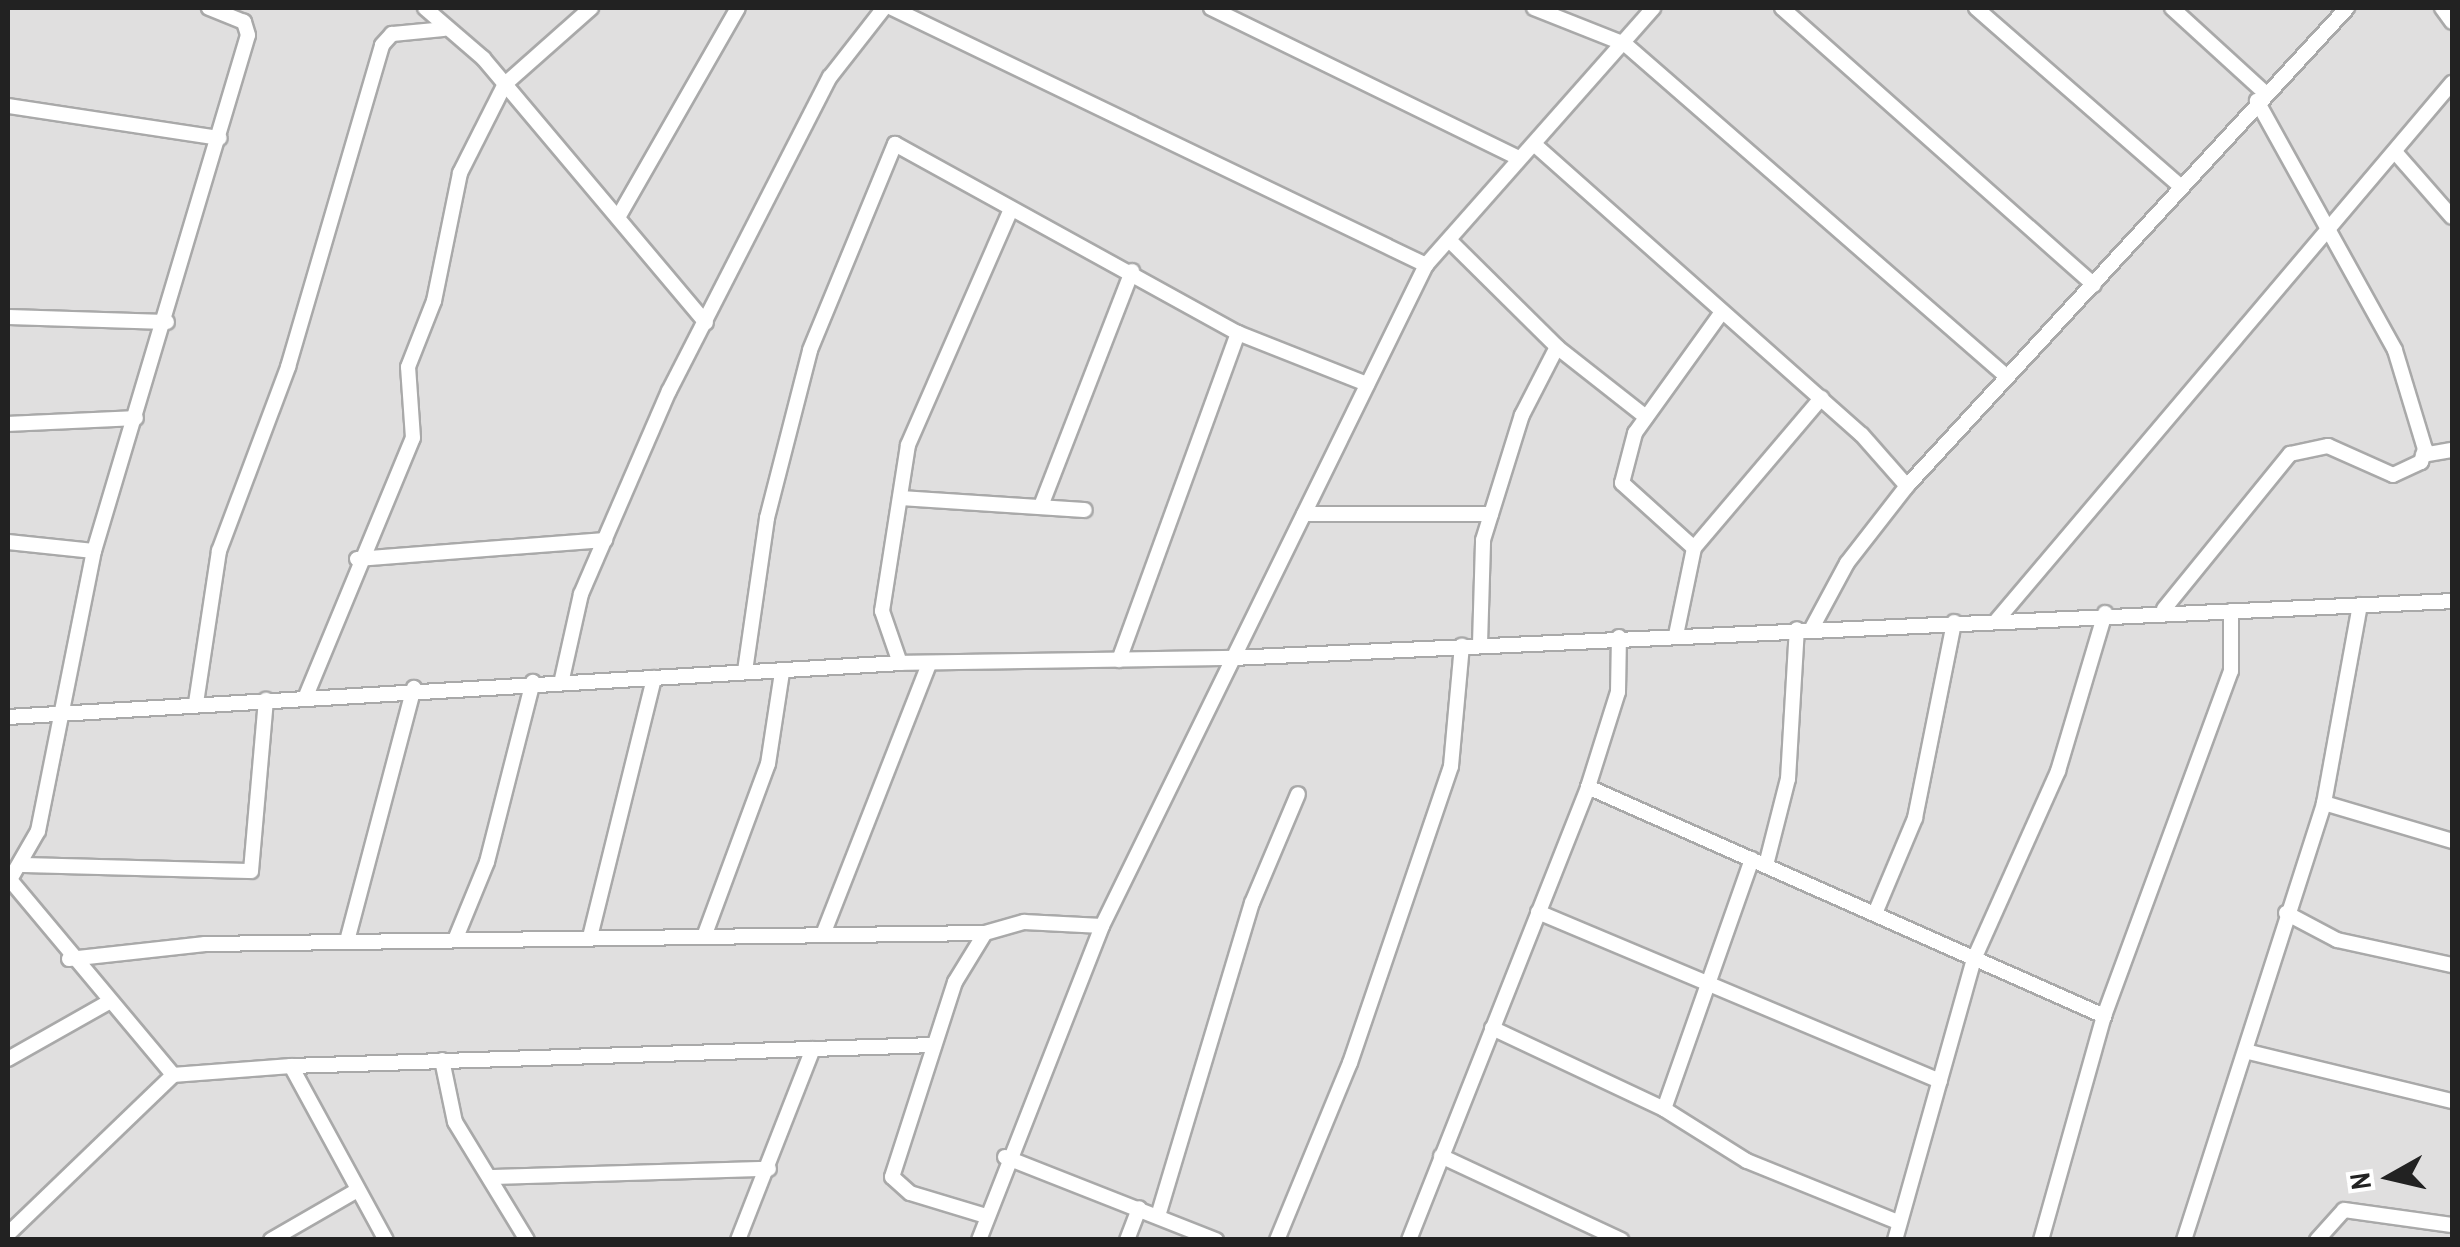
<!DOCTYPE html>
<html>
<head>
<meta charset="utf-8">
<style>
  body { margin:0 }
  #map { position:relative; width:2460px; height:1247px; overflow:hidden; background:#f2efe9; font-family:"Archivo Narrow",sans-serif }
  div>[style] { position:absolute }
  .residential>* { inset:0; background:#e0dfdf; transform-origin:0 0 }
  .roads { filter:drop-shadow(2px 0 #a9a9a9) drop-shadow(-2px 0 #a9a9a9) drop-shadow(0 2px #a9a9a9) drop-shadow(0 -2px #a9a9a9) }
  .street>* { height:14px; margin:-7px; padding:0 7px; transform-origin:7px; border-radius:7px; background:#fff }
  span { translate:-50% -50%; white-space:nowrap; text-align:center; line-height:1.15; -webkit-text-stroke:8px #fff; paint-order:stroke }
  .frame { position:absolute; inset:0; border:10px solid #222; pointer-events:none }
  .north { position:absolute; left:2340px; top:1127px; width:100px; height:100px; -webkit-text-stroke:8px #fff; paint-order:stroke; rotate:262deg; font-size:28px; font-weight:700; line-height:40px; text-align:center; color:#222 }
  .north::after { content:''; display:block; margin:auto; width:35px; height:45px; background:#222; clip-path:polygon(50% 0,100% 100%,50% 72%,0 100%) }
</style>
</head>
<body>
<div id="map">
  <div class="residential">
    <i style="left:8px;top:8px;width:2444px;height:1231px"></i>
  </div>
  <div class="roads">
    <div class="street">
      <i style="left:425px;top:8px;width:77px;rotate:40.8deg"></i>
      <i style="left:483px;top:58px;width:346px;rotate:49.9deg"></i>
      <i style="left:892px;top:8px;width:593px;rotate:25.7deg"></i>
      <i style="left:1211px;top:8px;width:343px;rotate:26deg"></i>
      <i style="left:1534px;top:8px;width:98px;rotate:21.6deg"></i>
      <i style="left:1625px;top:44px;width:505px;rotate:41.07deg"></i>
      <i style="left:1782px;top:8px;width:417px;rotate:41.6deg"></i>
      <i style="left:1976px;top:8px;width:272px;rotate:41.1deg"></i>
      <i style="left:2172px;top:8px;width:123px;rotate:42.4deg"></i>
      <i style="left:2442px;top:8px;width:17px;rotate:54deg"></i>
      <i style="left:8px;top:106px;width:214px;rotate:8.6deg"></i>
      <i style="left:1534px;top:144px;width:438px;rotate:41.6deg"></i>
      <i style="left:1862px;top:435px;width:68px;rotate:48.6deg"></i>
      <i style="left:2395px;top:152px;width:86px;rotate:48.8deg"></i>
      <i style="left:620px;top:214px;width:237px;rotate:-60.2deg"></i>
      <i style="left:1449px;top:240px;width:152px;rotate:44.7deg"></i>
      <i style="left:1557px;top:347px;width:113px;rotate:38.2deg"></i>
      <i style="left:8px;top:317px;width:159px;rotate:1.8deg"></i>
      <i style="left:8px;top:424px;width:128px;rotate:-2.7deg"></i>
      <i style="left:2423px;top:455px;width:29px;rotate:-10deg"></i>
      <i style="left:900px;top:498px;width:185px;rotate:3.7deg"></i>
      <i style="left:1041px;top:506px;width:252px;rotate:-68.8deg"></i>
      <i style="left:1304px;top:514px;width:187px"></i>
      <i style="left:8px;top:542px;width:86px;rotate:6deg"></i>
      <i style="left:1694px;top:548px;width:97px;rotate:-137.9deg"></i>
      <i style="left:1622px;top:483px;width:52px;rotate:-75.4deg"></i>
      <i style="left:1635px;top:433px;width:149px;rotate:-54.3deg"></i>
      <i style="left:357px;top:559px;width:249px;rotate:-4.4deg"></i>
      <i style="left:2164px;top:609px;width:200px;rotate:-50.9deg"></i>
      <i style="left:2290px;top:454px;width:39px;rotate:-12deg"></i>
      <i style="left:2328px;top:446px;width:71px;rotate:24deg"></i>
      <i style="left:2393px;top:475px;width:31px;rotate:-25deg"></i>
      <i style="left:2421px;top:462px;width:14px;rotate:-73deg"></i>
      <i style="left:2425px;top:449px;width:103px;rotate:-106.9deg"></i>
      <i style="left:2395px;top:350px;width:285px;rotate:-119deg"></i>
      <i style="left:1997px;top:620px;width:704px;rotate:-49.73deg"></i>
      <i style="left:1812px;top:628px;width:74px;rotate:-61.7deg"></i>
      <i style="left:1847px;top:563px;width:98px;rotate:-52.1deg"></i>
      <i style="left:1907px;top:486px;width:650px;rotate:-47.37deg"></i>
      <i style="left:1676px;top:635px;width:89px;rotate:-78.3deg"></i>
      <i style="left:1694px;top:548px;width:197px;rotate:-49.7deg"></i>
      <i style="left:1480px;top:644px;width:104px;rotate:-88.3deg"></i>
      <i style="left:1483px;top:540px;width:131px;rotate:-72.7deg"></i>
      <i style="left:1522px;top:415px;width:76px;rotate:-62.8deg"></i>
      <i style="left:1119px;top:660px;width:348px;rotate:-70deg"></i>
      <i style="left:900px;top:663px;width:55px;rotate:-109.1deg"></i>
      <i style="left:882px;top:611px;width:168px;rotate:-81.1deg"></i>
      <i style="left:908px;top:445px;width:254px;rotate:-66.4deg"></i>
      <i style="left:745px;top:671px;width:155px;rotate:-81.8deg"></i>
      <i style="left:767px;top:518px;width:173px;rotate:-75.6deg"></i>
      <i style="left:810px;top:350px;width:223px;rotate:-67.6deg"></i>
      <i style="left:895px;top:144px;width:392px;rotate:28.9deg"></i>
      <i style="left:1238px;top:333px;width:139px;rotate:21.6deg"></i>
      <i style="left:562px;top:679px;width:87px;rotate:-77.4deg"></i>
      <i style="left:581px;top:594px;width:221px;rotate:-66.6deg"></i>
      <i style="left:669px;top:391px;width:353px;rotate:-62.9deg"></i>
      <i style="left:830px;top:77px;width:88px;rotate:-52deg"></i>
      <i style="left:306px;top:696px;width:279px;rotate:-67.5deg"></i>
      <i style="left:413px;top:438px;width:71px;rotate:-94deg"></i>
      <i style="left:408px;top:367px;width:71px;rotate:-68.5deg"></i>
      <i style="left:434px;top:301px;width:131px;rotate:-78.5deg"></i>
      <i style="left:460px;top:173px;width:100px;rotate:-63.2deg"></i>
      <i style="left:505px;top:84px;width:115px;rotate:-41.5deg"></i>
      <i style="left:196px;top:703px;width:154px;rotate:-81.4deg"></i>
      <i style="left:219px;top:551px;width:197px;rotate:-69.4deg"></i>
      <i style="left:288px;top:367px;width:335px;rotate:-73.7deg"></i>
      <i style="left:382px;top:45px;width:15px;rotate:-48deg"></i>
      <i style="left:392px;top:34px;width:52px;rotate:-5.5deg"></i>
      <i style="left:8px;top:717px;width:894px;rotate:-3.46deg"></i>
      <i style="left:900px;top:663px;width:332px;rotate:-0.9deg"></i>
      <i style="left:1232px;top:658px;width:1221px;rotate:-2.67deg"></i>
      <i style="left:1588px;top:787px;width:100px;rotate:-72.5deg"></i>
      <i style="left:1618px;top:692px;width:55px;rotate:-89deg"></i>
      <i style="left:2324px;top:803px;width:134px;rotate:16.5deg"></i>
      <i style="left:22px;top:865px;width:229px;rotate:1.5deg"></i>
      <i style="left:251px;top:871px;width:172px;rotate:-85deg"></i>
      <i style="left:1766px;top:865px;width:89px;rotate:-75.7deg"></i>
      <i style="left:1788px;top:779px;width:150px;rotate:-86.6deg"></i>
      <i style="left:11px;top:881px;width:253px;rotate:50.1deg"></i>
      <i style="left:173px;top:1075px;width:118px;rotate:-4.4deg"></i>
      <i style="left:291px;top:1066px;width:198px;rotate:61.4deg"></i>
      <i style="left:8px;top:883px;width:60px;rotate:-60deg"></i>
      <i style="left:38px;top:831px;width:286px;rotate:-78.7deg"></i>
      <i style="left:94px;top:551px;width:538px;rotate:-73.38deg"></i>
      <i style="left:248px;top:35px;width:14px;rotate:-107deg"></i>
      <i style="left:244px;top:22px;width:38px;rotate:-158deg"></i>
      <i style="left:1876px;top:911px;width:101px;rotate:-67.2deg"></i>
      <i style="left:1915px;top:818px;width:200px;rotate:-78.7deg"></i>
      <i style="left:1538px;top:912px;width:436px;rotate:22.8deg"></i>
      <i style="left:2286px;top:913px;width:58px;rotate:27.9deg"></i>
      <i style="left:2337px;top:940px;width:118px;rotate:12.3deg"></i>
      <i style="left:824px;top:932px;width:288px;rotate:-68.6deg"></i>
      <i style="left:705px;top:934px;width:181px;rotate:-69.7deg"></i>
      <i style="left:768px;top:764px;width:92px;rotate:-81.3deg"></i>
      <i style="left:590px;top:937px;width:267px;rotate:-76.1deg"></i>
      <i style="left:455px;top:940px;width:84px;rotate:-67.7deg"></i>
      <i style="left:487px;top:862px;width:186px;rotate:-75.7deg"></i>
      <i style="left:347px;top:941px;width:262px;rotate:-75.2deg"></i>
      <i style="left:69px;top:959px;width:137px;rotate:-6.3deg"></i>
      <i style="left:205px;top:944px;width:780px;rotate:-0.81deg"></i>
      <i style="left:1492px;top:1028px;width:190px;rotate:25.2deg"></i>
      <i style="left:1664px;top:1109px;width:98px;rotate:32.1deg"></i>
      <i style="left:1747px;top:1161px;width:163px;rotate:22deg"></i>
      <i style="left:2249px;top:1052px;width:209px;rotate:13.6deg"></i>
      <i style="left:8px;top:1059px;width:114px;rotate:-29.5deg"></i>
      <i style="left:442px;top:1060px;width:63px;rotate:78.2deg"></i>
      <i style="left:455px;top:1122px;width:138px;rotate:58.6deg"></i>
      <i style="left:291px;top:1066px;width:643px;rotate:-1.87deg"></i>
      <i style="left:1664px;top:1109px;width:265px;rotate:-70.6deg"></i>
      <i style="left:1441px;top:1156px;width:199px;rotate:25deg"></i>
      <i style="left:1005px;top:1157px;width:227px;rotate:21.5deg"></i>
      <i style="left:492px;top:1177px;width:277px;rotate:-1.7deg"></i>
      <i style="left:986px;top:1216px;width:79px;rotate:-163.2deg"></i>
      <i style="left:910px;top:1193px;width:24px;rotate:-138deg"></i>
      <i style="left:892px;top:1177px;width:205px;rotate:-72.1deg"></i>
      <i style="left:955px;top:982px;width:57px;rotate:-58.5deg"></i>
      <i style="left:985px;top:933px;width:41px;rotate:-15.8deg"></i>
      <i style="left:1024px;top:922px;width:78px;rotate:2.9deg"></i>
      <i style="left:1158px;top:1216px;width:327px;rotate:-73.3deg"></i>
      <i style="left:1252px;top:903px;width:118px;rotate:-67.1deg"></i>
      <i style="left:8px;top:1234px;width:229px;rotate:-43.9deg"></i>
      <i style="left:271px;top:1240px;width:96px;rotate:-30deg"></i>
      <i style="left:738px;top:1240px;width:205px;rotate:-68.6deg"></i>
      <i style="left:979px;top:1240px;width:337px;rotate:-68.6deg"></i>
      <i style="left:1102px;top:926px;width:736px;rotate:-63.89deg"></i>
      <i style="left:1426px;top:265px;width:343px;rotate:-48.5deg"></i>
      <i style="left:1127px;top:1240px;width:34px;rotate:-69deg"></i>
      <i style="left:1277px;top:1240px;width:191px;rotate:-67.6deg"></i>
      <i style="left:1350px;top:1063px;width:314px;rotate:-71.2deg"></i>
      <i style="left:1451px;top:766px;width:121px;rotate:-84.8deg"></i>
      <i style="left:1409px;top:1240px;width:487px;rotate:-68.4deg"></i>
      <i style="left:1588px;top:787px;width:565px;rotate:23.93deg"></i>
      <i style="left:1895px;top:1240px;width:292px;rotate:-74.3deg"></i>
      <i style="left:1974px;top:959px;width:206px;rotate:-65.9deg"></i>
      <i style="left:2058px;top:771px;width:165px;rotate:-73.4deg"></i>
      <i style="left:2041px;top:1240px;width:233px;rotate:-74.3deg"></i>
      <i style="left:2104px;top:1016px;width:368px;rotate:-69.8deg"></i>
      <i style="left:2231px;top:671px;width:60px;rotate:-90deg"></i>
      <i style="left:2184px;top:1240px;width:459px;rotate:-72.2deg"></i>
      <i style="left:2324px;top:803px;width:201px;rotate:-79.7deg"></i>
      <i style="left:2317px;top:1240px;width:40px;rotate:-48deg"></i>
      <i style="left:2344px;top:1210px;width:109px;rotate:7.9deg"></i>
    </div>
  </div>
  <div class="frame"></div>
  <div class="north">N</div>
</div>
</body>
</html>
